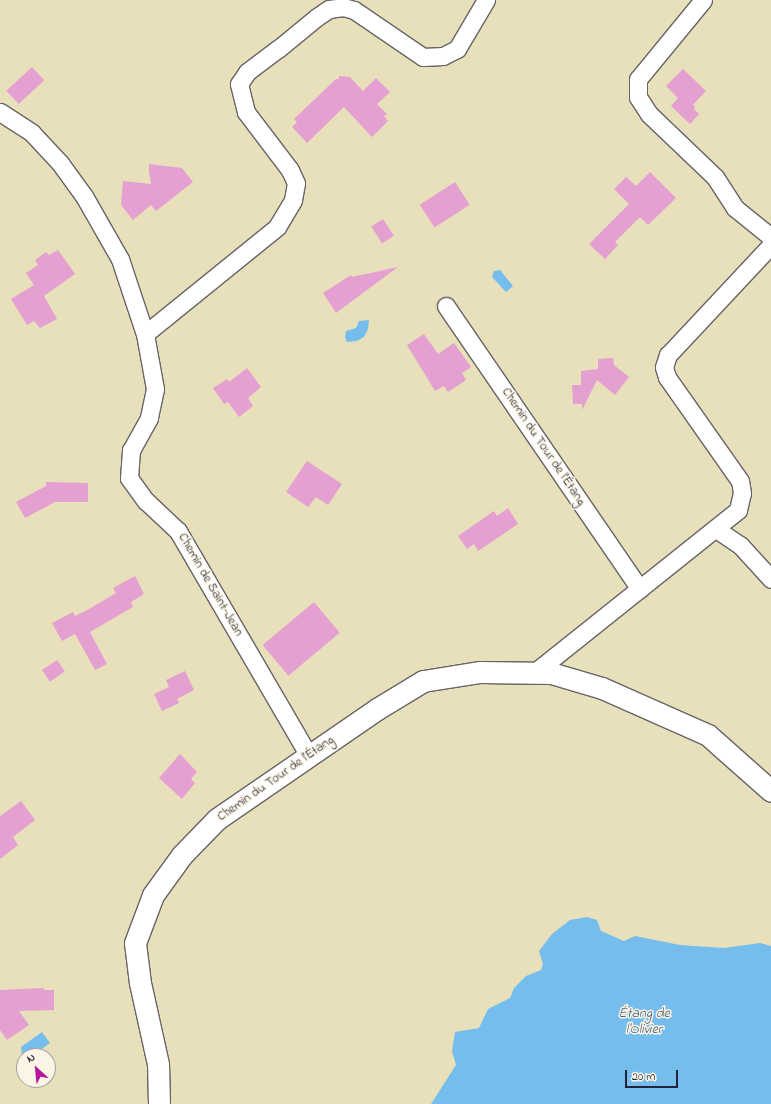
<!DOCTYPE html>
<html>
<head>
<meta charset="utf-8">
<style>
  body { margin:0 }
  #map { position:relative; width:771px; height:1104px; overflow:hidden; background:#e8e0ba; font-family:"Indie Flower",sans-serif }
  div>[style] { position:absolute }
  .water>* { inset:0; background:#75bded }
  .building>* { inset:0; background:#e4a0d1; transform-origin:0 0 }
  .roads { filter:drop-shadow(1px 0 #676467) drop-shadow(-1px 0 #676467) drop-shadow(0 1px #676467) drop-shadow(0 -1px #676467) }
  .minor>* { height:17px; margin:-8.5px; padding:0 8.5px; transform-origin:8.5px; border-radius:8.5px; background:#fff }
  .tertiary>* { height:21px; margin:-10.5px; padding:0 10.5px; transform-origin:10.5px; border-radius:10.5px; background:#fff }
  span { translate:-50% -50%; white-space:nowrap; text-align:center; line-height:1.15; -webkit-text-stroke:3px #fcf5e5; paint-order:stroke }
  .street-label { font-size:13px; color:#22223b }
  .water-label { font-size:14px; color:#3f5879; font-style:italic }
  .north { position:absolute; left:16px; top:1048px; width:40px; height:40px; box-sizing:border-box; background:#fcf5e5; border:1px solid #a5a1a1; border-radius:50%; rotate:333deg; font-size:11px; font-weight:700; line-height:16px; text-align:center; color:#22223b }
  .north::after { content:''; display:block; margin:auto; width:14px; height:18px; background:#b5179e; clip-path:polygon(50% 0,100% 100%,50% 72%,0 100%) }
  .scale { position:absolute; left:625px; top:1070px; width:53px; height:18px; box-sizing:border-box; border:2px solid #22223b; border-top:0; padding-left:5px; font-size:12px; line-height:14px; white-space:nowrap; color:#22223b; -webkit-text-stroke:3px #fcf5e5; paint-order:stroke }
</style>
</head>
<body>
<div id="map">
  <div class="water">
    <i style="clip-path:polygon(500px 270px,513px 286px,506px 292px,492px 277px,494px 271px)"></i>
    <i style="clip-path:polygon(369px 320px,368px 329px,364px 337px,357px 341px,347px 342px,345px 337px,346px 331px,356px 328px,359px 321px)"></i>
    <i style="clip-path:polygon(587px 917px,597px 920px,601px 931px,624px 941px,635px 936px,680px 945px,724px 948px,760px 943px,771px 946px,771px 1104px,431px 1104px,456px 1065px,452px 1051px,455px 1032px,479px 1028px,488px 1009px,510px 998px,514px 988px,526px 976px,541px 970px,543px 964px,539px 951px,552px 934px,570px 920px)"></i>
    <i style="clip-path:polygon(42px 1032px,50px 1043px,32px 1056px,22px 1056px,21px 1047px)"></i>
  </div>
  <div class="building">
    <i style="left:32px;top:67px;width:18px;height:35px;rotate:47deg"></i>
    <i style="clip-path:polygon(683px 69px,706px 91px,693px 105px,695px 107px,694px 109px,699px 114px,690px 124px,671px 106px,678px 98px,666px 86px)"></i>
    <i style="clip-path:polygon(339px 76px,350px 77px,363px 91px,376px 78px,390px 92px,377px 104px,387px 114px,384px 116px,388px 121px,372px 137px,344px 107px,307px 143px,292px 127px,297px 122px,294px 119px,336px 79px,339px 79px)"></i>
    <i style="clip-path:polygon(149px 164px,182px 168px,193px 182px,156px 211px,151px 205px,133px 220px,121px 205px,123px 181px,151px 184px,149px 172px)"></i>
    <i style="clip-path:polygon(650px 172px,676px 198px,648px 225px,640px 217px,615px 242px,618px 245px,605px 259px,589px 244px,629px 204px,614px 189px,626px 177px,636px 186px)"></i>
    <i style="left:455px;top:182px;width:27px;height:42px;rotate:57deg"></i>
    <i style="left:383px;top:219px;width:20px;height:14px;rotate:57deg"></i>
    <i style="clip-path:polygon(58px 250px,75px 274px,44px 296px,57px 319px,40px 328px,34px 321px,27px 325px,11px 299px,34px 285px,26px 273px,38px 265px,35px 260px,46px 252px,49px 255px)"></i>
    <i style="clip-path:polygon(398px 267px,336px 313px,323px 293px,351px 275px,352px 277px)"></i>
    <i style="clip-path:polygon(424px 334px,438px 354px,454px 343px,471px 367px,462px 373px,466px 380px,448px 392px,444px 386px,435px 391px,407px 345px)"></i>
    <i style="clip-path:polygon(613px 358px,614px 365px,629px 377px,615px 395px,597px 380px,582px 410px,582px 404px,573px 404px,572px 385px,581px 385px,581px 371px,598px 369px,598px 359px)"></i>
    <i style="clip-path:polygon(247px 368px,261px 387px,248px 398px,253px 406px,239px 417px,228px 402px,224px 404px,213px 388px,227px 379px,229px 382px)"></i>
    <i style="clip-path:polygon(307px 461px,342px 484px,328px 505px,316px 497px,308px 507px,286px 492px)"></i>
    <i style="clip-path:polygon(46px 482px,88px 483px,88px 502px,55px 502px,25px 518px,16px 502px,46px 486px)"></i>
    <i style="clip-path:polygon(508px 508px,518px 524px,478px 551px,474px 544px,467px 549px,458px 536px,494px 511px,497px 516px)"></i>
    <i style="clip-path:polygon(135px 576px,144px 594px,131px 602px,133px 607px,90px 632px,107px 664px,95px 670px,75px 634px,62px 641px,52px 623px,73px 612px,75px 616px,89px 609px,116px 593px,113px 588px)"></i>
    <i style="left:314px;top:602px;width:40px;height:67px;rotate:50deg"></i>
    <i style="left:57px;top:660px;width:14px;height:18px;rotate:56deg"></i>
    <i style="clip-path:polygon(185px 671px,194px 690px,177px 699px,179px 703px,162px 711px,154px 694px,169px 687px,166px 680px)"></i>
    <i style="clip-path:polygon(180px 754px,197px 772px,191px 779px,195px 783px,182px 799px,159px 778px)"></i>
    <i style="clip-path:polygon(21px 801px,35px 820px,13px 837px,18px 845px,0 859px,0 816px)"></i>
    <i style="clip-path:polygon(44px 988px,44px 990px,54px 990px,54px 1010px,19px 1011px,29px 1025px,7px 1040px,0 1030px,0 990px)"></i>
  </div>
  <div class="roads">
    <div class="minor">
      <i style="left:703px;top:0;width:102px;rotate:129.4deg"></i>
      <i style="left:638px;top:79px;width:18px;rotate:90deg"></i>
      <i style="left:638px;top:97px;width:20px;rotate:57deg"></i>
      <i style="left:649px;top:114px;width:91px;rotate:43.7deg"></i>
      <i style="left:715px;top:177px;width:37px;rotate:57deg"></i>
      <i style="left:735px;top:208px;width:46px;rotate:38.9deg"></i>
      <i style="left:0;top:112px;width:38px;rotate:33deg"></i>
      <i style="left:32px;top:133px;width:41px;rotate:47deg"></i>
      <i style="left:60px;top:163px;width:41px;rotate:54deg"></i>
      <i style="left:84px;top:196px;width:73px;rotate:60.3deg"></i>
      <i style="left:120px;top:259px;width:79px;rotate:71.6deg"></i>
      <i style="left:145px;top:334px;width:56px;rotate:79.7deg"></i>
      <i style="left:155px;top:389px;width:30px;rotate:102deg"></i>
      <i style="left:149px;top:418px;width:37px;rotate:119deg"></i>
      <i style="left:131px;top:450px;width:28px;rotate:94deg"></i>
      <i style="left:129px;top:478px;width:29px;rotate:54deg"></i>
      <i style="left:146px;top:501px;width:44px;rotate:43.2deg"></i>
      <i style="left:178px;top:531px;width:260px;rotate:59.8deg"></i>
      <i style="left:446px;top:306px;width:343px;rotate:55.6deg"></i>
      <i style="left:145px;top:334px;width:170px;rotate:-39deg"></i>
      <i style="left:277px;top:227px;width:31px;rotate:-59deg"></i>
      <i style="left:293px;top:200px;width:17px;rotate:-80deg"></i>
      <i style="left:296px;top:183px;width:14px;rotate:-115deg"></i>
      <i style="left:290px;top:170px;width:73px;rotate:-127.2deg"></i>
      <i style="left:246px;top:112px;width:29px;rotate:-104deg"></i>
      <i style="left:239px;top:84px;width:14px;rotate:-56deg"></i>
      <i style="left:247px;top:72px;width:39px;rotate:-37deg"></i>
      <i style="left:278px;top:49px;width:50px;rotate:-39.4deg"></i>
      <i style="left:317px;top:17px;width:14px;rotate:-34deg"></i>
      <i style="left:329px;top:9px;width:14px;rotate:-8deg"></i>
      <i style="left:343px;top:7px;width:11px;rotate:15deg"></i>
      <i style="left:354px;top:10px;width:83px;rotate:34.3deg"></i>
      <i style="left:423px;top:57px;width:20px;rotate:-3deg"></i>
      <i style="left:443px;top:56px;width:16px;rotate:-27deg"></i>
      <i style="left:457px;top:49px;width:57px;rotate:-59.4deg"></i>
      <i style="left:716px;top:529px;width:29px;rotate:34deg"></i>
      <i style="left:740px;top:545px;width:46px;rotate:47.6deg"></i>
      <i style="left:534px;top:673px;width:261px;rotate:-38.6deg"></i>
      <i style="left:738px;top:510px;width:17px;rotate:-77deg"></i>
      <i style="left:742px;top:493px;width:12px;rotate:-99deg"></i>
      <i style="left:740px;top:481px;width:127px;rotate:-125.1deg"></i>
      <i style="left:667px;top:377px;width:10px;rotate:-107deg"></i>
      <i style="left:664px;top:367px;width:13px;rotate:-72deg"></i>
      <i style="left:668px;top:355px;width:151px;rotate:-46.9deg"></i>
    </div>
    <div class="tertiary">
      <i style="left:159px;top:1104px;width:40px;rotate:-91.4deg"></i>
      <i style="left:158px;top:1064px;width:83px;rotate:-102.5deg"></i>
      <i style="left:140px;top:983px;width:40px;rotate:-97.1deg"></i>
      <i style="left:135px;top:943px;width:51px;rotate:-69.4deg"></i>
      <i style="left:153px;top:895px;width:49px;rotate:-54.1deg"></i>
      <i style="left:182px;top:855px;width:50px;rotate:-45.8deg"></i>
      <i style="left:217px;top:819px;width:194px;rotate:-34.5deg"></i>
      <i style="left:377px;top:709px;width:54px;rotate:-31.3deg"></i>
      <i style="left:423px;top:681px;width:58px;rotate:-9deg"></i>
      <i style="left:480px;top:672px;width:71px;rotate:0.8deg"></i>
      <i style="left:551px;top:673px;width:53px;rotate:16.4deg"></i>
      <i style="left:602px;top:688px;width:116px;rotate:23.9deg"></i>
      <i style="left:708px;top:735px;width:84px;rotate:41.6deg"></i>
    </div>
  </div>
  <div class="street-label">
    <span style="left:543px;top:447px;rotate:56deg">Chemin du Tour de l'Étang</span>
    <span style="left:210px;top:585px;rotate:60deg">Chemin de Saint-Jean</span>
    <span style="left:276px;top:779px;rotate:-35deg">Chemin du Tour de l'Étang</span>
  </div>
  <div class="water-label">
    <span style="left:644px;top:1022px">Étang de<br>l'Olivier</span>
  </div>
  <div class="north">N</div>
  <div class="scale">20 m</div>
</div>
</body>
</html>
